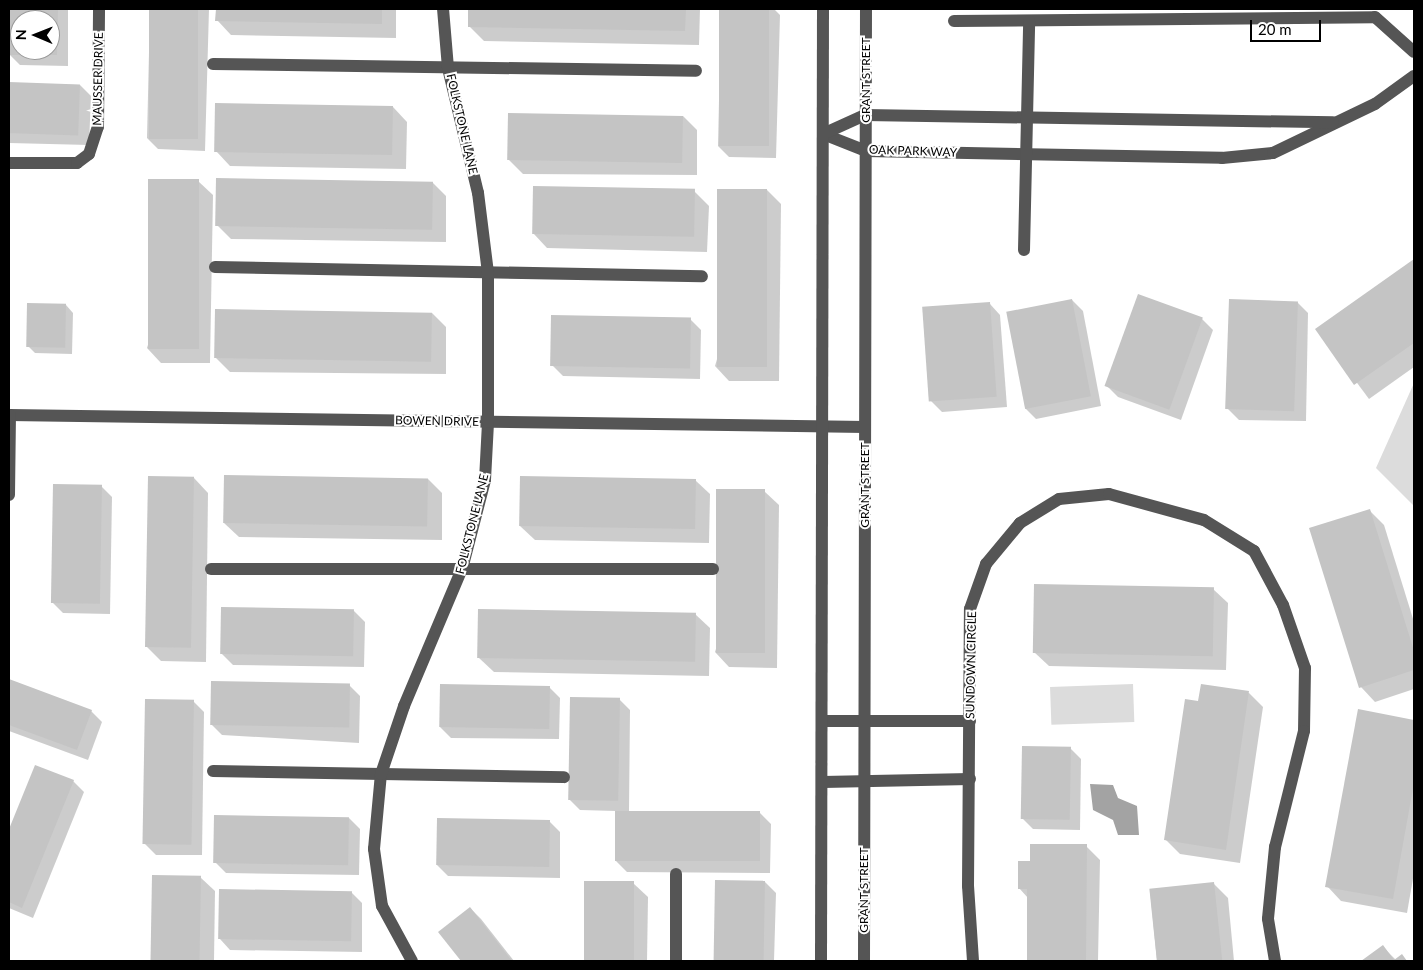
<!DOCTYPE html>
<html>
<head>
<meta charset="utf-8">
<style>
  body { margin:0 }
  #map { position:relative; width:1423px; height:970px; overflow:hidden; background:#fff; font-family:Lato,sans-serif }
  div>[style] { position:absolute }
  .green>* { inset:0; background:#dcdcdc; transform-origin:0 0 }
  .water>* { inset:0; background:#a3a3a3 }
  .shadow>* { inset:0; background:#0003 }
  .building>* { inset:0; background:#c4c4c4; transform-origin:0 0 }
  .minor>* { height:12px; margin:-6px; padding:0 6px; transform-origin:6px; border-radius:6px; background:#555 }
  span { translate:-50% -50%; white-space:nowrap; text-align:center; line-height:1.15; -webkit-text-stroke:4px #fff; paint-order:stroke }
  .street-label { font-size:12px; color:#000 }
  .frame { position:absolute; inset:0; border:10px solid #000; pointer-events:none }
  .north { position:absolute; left:10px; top:10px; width:50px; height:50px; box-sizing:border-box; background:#fff; border:1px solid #999; border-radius:50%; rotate:271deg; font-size:14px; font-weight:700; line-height:20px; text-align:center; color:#000 }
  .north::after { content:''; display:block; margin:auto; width:18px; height:22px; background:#000; clip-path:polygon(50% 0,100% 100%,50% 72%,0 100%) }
  .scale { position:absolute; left:1250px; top:20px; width:71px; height:22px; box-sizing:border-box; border:2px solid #000; border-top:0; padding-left:6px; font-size:15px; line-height:18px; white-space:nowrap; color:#000; -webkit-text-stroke:4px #fff; paint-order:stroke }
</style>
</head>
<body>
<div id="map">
  <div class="green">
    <i style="clip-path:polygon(1414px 383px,1414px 506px,1376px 468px)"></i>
    <i style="left:1133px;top:684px;width:38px;height:83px;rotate:88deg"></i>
  </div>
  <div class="water">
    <i style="clip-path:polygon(1090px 784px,1113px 785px,1118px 798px,1137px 806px,1139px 835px,1118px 835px,1113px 820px,1093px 810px)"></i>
  </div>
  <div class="shadow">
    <i style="clip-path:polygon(evenodd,9px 9px,68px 9px,68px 66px,20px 65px,9px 54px,9px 9px,20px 20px,50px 20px,50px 50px,20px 50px,20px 20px)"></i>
    <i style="clip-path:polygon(150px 9px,209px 9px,205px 151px,158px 149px,147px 138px)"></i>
    <i style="clip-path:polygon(217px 9px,396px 9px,396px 38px,231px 35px,217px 20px)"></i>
    <i style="clip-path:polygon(470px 9px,700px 9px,699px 45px,484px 41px,469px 26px)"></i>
    <i style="clip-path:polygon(721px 9px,774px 9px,780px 15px,776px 158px,729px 157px,718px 146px)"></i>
    <i style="clip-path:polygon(9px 84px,80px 85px,91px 96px,89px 145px,9px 143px)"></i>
    <i style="clip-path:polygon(393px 107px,407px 122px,406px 169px,230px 166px,216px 151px)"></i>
    <i style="clip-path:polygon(683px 116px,697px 130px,697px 175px,523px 174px,508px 159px)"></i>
    <i style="clip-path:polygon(198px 181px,213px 195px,210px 363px,161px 363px,147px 348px)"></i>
    <i style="clip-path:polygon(432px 182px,446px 196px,446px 242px,231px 239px,217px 225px)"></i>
    <i style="clip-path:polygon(767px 190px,781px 204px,779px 381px,729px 381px,715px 366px)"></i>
    <i style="clip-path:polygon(694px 191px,709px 206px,707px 252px,547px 248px,533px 233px)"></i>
    <i style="clip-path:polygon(1414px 260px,1414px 367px,1369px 399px,1317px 329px)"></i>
    <i style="clip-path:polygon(1072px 300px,1083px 311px,1101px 406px,1036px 419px,1025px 408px)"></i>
    <i style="clip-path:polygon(1297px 302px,1308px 313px,1306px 421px,1239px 420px,1228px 409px)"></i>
    <i style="clip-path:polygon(990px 304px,1000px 315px,1007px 407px,942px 412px,931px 401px)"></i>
    <i style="clip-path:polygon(66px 305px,73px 313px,72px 354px,35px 353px,28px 346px)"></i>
    <i style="clip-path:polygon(432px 313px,446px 327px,446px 374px,230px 372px,215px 357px)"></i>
    <i style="clip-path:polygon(690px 319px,701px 330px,700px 379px,563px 376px,552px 365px)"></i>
    <i style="clip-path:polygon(1202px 319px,1213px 330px,1181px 420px,1118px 397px,1107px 386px)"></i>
    <i style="clip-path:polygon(194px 478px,208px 493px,206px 662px,161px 661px,147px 647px)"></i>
    <i style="clip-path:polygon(428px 479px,442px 493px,442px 540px,239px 537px,224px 523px)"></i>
    <i style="clip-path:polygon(695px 480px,710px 494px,709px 543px,535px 540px,520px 526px)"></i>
    <i style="clip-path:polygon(101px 486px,112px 497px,110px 614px,63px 613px,52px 602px)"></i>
    <i style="clip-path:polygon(764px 491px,779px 505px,777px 668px,729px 667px,715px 652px)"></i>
    <i style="clip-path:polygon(1369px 510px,1384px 525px,1414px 622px,1414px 689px,1375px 702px,1361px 687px)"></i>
    <i style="clip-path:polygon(1213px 589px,1228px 603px,1226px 670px,1049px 666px,1034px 652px)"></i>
    <i style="clip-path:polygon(354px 611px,365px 622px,364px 667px,233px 665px,222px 654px)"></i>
    <i style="clip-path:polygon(695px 614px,710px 628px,709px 676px,494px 672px,479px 658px)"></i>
    <i style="clip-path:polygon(9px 681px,91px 711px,102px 722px,88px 760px,9px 731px)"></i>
    <i style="clip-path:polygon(349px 685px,360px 696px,359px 743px,222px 735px,211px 724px)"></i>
    <i style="clip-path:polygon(549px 687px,560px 698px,559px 739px,451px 738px,440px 727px)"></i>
    <i style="clip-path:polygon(1249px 693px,1263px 707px,1240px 863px,1180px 854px,1166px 840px,1199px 703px)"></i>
    <i style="clip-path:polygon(619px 699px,630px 710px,629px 812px,760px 813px,771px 824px,770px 873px,627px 872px,616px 861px,616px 811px,580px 810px,569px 799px)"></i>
    <i style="clip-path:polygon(193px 701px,204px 712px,202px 855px,156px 855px,145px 844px)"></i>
    <i style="clip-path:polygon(1359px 711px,1414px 721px,1414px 873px,1407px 913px,1341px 901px,1327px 886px)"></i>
    <i style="clip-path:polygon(1070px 748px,1081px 759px,1080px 830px,1033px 829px,1022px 818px)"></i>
    <i style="clip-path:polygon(36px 766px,73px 781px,84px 792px,33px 918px,9px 908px,9px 833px)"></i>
    <i style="clip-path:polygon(349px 818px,360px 829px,359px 875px,226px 873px,215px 862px)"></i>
    <i style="clip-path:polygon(549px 821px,560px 832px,560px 878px,448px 876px,437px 865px)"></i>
    <i style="clip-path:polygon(1086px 846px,1100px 860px,1098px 961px,1028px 961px,1028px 898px,1019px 888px,1031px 862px)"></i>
    <i style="clip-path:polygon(153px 877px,200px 877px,215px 891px,214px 961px,153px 961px)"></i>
    <i style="clip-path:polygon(717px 881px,765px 882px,776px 893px,774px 961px,715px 961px)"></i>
    <i style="clip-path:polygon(585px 882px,633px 883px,648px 897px,647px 961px,584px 961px)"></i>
    <i style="clip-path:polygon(1214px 884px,1228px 898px,1234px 961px,1157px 961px,1150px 890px)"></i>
    <i style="clip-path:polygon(351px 892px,362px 903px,362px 952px,230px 950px,220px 939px)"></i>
    <i style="clip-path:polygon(470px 908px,481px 919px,514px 961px,463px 961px,440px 932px)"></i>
    <i style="clip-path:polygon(1383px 947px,1396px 960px,1402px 956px,1407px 961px,1363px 961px)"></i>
  </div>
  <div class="building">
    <i style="clip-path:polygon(evenodd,9px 9px,58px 9px,57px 55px,9px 55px,9px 9px,20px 20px,50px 20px,50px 50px,20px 50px,20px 20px)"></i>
    <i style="left:149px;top:9px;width:49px;height:130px"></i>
    <i style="clip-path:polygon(216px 9px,382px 9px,382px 24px,215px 21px)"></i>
    <i style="clip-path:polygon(468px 9px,686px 9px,685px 31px,468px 27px)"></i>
    <i style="left:719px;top:9px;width:50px;height:137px"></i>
    <i style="left:9px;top:82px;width:71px;height:51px;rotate:2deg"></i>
    <i style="left:215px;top:103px;width:178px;height:49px;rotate:1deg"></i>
    <i style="left:508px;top:113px;width:175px;height:47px;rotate:1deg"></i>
    <i style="left:216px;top:178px;width:217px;height:48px;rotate:1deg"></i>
    <i style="left:148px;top:179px;width:51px;height:170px"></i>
    <i style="left:533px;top:186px;width:162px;height:48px;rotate:1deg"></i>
    <i style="left:717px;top:189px;width:50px;height:178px"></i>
    <i style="clip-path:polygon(1414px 259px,1414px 343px,1354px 385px,1315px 329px)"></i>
    <i style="left:1138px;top:294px;width:69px;height:98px;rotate:20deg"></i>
    <i style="left:1072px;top:299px;width:99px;height:67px;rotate:79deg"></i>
    <i style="left:1229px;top:299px;width:69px;height:110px;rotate:2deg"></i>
    <i style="left:990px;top:302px;width:95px;height:68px;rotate:86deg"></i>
    <i style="left:27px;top:303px;width:39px;height:44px;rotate:1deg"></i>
    <i style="left:215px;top:309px;width:217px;height:49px;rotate:1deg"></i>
    <i style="left:551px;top:315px;width:140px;height:51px;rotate:1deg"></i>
    <i style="left:224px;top:475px;width:204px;height:48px;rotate:1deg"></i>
    <i style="left:148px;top:476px;width:46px;height:171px;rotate:1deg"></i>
    <i style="left:520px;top:476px;width:176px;height:50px;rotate:1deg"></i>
    <i style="left:53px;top:484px;width:49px;height:119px;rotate:1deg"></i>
    <i style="left:716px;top:489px;width:49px;height:164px"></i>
    <i style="clip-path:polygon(1370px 509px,1414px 651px,1414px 670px,1359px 688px,1309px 528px)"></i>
    <i style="left:1034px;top:584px;width:180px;height:69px;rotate:1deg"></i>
    <i style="left:221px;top:607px;width:133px;height:47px;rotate:1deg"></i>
    <i style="left:478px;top:609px;width:218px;height:49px;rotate:1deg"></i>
    <i style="clip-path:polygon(9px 679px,92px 710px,77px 750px,9px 725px)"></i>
    <i style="left:211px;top:681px;width:139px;height:44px;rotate:1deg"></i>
    <i style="left:440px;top:684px;width:110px;height:43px;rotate:1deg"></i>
    <i style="clip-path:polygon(1201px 684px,1249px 691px,1226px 850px,1164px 840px,1185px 699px,1198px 701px)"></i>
    <i style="left:570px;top:697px;width:50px;height:103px;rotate:1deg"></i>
    <i style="left:145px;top:699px;width:49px;height:145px;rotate:1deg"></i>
    <i style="clip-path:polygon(1358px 709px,1414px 720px,1414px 783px,1393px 899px,1325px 887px)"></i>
    <i style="left:1022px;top:746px;width:49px;height:73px;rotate:1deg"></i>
    <i style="clip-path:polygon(35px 765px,74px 780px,22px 908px,9px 902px,9px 829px)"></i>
    <i style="left:615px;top:811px;width:145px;height:50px"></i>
    <i style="left:214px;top:815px;width:135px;height:48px;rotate:1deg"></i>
    <i style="left:437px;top:818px;width:113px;height:47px;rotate:1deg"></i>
    <i style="clip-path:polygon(1030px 844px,1087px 844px,1086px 961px,1027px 961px,1027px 889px,1018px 889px,1018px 861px,1030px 861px)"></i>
    <i style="left:152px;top:875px;width:49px;height:86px;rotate:1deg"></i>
    <i style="left:715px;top:880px;width:50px;height:81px;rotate:1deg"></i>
    <i style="left:584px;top:881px;width:50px;height:80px"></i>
    <i style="left:1214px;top:882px;width:79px;height:65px;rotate:84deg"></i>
    <i style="left:219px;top:889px;width:133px;height:50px;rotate:1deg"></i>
    <i style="clip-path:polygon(470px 907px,512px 961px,461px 961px,438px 932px)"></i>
    <i style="clip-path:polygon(1383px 945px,1394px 960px,1402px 954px,1407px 961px,1361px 961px)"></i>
  </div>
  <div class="minor">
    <i style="left:954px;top:21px;width:421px;rotate:-0.5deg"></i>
    <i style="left:1375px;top:17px;width:52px;rotate:41.9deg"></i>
    <i style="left:213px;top:64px;width:483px;rotate:0.8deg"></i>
    <i style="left:823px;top:134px;width:46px;rotate:21.6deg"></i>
    <i style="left:866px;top:151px;width:356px;rotate:1.1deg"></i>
    <i style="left:1222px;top:158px;width:51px;rotate:-5.6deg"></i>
    <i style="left:1273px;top:153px;width:113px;rotate:-25.7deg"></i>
    <i style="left:1375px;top:104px;width:48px;rotate:-35.7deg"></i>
    <i style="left:823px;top:134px;width:46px;rotate:-24.3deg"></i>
    <i style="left:865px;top:115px;width:468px;rotate:0.9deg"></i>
    <i style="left:9px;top:163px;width:68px"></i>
    <i style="left:77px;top:163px;width:15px;rotate:-37deg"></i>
    <i style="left:89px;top:154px;width:28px;rotate:-72deg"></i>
    <i style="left:98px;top:127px;width:118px;rotate:-89.5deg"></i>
    <i style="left:1024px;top:250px;width:229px;rotate:-88.7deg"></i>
    <i style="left:215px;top:267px;width:487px;rotate:1.1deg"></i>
    <i style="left:9px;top:415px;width:856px;rotate:0.8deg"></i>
    <i style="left:9px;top:495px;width:80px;rotate:-89.3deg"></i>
    <i style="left:211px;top:569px;width:502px"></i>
    <i style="left:822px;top:721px;width:148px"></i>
    <i style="left:213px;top:771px;width:351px;rotate:1deg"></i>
    <i style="left:823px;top:782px;width:147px;rotate:-1.2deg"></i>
    <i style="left:412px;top:961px;width:63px;rotate:-118.6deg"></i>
    <i style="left:382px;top:906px;width:58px;rotate:-98deg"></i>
    <i style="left:374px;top:849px;width:75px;rotate:-84.7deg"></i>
    <i style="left:381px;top:774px;width:72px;rotate:-71.3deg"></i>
    <i style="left:404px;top:706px;width:149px;rotate:-67.1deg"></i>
    <i style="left:462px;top:569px;width:92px;rotate:-75.5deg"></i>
    <i style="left:485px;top:480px;width:58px;rotate:-87deg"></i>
    <i style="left:488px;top:422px;width:149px;rotate:-90deg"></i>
    <i style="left:488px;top:273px;width:81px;rotate:-97.1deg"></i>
    <i style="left:478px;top:193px;width:129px;rotate:-103.5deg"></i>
    <i style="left:448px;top:68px;width:59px;rotate:-94.8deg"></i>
    <i style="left:676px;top:961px;width:87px;rotate:-90deg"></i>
    <i style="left:821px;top:961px;width:952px;rotate:-89.88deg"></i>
    <i style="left:864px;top:961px;width:952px;rotate:-89.88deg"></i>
    <i style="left:973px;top:961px;width:75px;rotate:-93.8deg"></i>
    <i style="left:968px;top:886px;width:277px;rotate:-89.6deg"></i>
    <i style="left:970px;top:609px;width:48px;rotate:-70.4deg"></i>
    <i style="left:986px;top:564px;width:53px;rotate:-50.3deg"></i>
    <i style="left:1020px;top:523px;width:46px;rotate:-31.6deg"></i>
    <i style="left:1059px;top:499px;width:50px;rotate:-5.7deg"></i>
    <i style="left:1109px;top:494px;width:98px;rotate:15.3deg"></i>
    <i style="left:1204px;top:520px;width:59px;rotate:31.8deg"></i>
    <i style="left:1254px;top:551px;width:61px;rotate:61.8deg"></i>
    <i style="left:1283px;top:605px;width:67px;rotate:70.8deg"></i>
    <i style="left:1305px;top:668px;width:63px;rotate:90.9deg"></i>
    <i style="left:1304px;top:731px;width:120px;rotate:104deg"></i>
    <i style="left:1275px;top:847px;width:72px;rotate:95.6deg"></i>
    <i style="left:1268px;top:919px;width:43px;rotate:80.5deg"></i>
  </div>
  <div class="street-label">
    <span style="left:98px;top:79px;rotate:-89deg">MAUSSER DRIVE</span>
    <span style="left:866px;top:80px;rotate:-90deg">GRANT STREET</span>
    <span style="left:462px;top:124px;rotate:77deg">FOLKSTONE LANE</span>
    <span style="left:913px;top:151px;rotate:2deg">OAK PARK WAY</span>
    <span style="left:437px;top:421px;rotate:1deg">BOWEN DRIVE</span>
    <span style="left:865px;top:485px;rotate:-90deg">GRANT STREET</span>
    <span style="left:472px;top:524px;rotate:-76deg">FOLKSTONE LANE</span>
    <span style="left:971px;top:665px;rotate:-89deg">SUNDOWN CIRCLE</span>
    <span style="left:864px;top:890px;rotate:-90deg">GRANT STREET</span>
  </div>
  <div class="frame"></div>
  <div class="north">N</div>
  <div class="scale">20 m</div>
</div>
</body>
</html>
